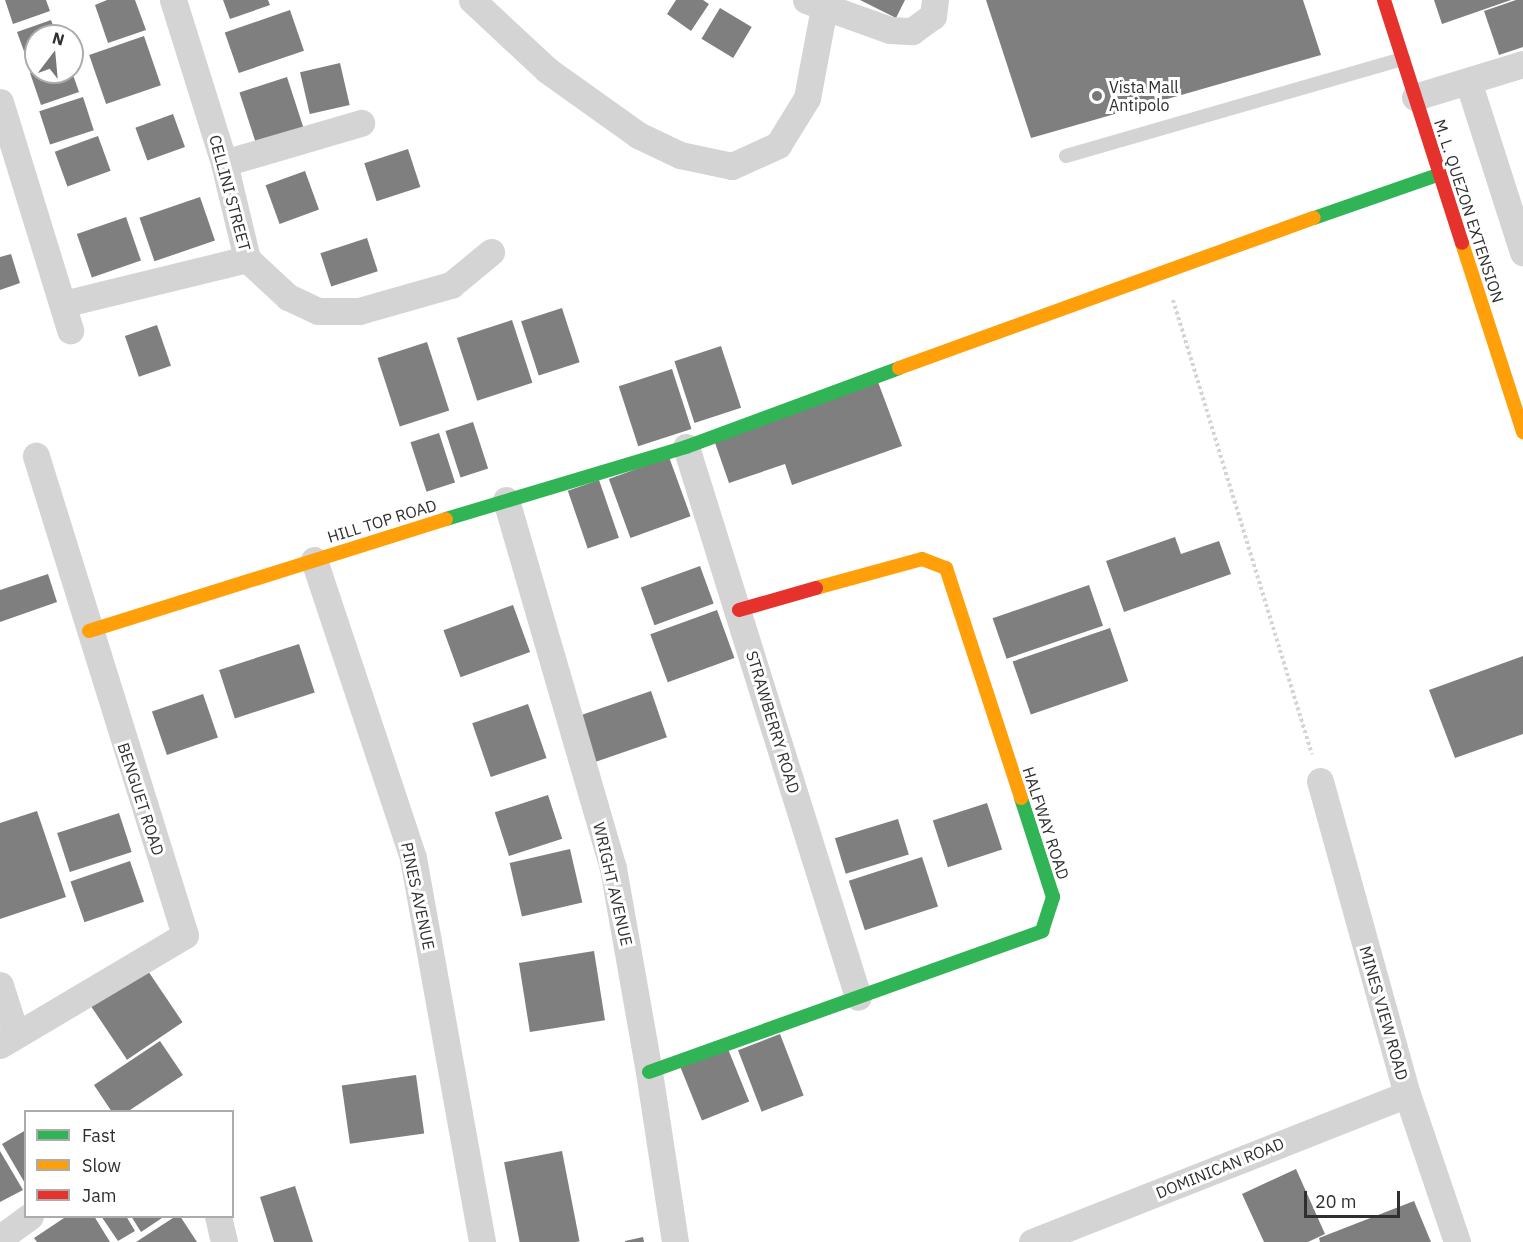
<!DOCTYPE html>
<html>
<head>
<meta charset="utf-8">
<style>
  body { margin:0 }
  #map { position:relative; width:1523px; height:1242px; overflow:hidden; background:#fff; font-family:"IBM Plex Sans",sans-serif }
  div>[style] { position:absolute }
  .building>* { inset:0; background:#7f7f7f; transform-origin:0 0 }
  .path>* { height:4px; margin-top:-2px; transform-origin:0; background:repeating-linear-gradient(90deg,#d4d4d4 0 3px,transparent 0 6px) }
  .lane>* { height:14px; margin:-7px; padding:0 7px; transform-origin:7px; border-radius:7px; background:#d4d4d4 }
  .street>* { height:27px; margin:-13.5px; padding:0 13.5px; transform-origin:13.5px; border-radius:13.5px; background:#d4d4d4 }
  .fast>* { height:14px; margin:-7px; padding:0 7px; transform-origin:7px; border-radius:7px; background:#30b455 }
  .slow>* { height:14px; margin:-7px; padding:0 7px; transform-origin:7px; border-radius:7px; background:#ff9f0a }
  .jam>* { height:14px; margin:-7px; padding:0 7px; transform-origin:7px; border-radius:7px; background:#e5322d }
  .dots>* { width:16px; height:16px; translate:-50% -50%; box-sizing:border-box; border:3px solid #fff; border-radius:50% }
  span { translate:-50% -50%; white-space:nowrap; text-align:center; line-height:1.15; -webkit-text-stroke:6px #fff; paint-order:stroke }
  .poi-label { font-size:16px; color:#2f2f2f }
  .left { translate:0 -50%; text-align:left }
  .street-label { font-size:16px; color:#2f2f2f }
  .legend { position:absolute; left:24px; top:1110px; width:210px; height:108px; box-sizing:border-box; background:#fff; border:2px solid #acacac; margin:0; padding:8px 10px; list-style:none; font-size:18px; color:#2f2f2f }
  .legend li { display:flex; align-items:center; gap:12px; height:30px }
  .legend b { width:30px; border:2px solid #acacac }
  .north { position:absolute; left:24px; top:24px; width:60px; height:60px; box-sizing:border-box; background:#fff; border:2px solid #acacac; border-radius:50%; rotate:16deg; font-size:16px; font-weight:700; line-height:24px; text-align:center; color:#2f2f2f }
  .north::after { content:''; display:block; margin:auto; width:21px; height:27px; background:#787878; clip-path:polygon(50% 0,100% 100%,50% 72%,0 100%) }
  .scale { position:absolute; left:1304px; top:1191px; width:96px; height:27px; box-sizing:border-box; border:3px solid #2f2f2f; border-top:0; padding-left:8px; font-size:18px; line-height:21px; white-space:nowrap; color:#2f2f2f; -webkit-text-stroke:4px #fff; paint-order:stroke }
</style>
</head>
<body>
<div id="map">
  <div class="building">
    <i style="clip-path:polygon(5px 0,46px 0,50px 11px,13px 24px)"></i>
    <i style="clip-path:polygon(107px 0,135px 0,146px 30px,108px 43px,95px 5px)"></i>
    <i style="clip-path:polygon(223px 0,268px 0,270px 5px,230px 19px)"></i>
    <i style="clip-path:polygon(676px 0,703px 0,709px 4px,691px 31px,667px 14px)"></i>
    <i style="clip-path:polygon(860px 0,905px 0,896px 18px)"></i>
    <i style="clip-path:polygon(986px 0,1303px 0,1321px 55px,1031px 138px)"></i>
    <i style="clip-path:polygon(1434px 0,1511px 0,1442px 24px)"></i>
    <i style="clip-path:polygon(1516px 0,1523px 0,1523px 47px,1499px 55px,1484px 11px)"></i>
    <i style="left:720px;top:8px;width:37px;height:36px;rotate:31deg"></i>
    <i style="left:290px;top:10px;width:43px;height:69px;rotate:71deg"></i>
    <i style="clip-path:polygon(51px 20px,57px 36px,36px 36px,36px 63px,29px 65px,17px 32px)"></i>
    <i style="left:144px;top:36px;width:52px;height:58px;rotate:71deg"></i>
    <i style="left:340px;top:63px;width:43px;height:41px;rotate:77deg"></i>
    <i style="clip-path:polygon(36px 71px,72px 72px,79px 92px,41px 105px,30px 73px)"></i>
    <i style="left:287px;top:77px;width:56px;height:50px;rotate:72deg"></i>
    <i style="left:83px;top:97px;width:35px;height:46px;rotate:72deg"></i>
    <i style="left:173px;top:114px;width:35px;height:40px;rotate:70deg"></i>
    <i style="left:98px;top:136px;width:37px;height:46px;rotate:70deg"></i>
    <i style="left:408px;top:149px;width:40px;height:46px;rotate:72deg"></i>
    <i style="left:305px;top:171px;width:41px;height:42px;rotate:70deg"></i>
    <i style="left:200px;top:197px;width:46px;height:64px;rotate:71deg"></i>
    <i style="left:126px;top:217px;width:46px;height:52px;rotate:71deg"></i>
    <i style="left:367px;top:238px;width:35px;height:49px;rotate:72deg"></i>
    <i style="clip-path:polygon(11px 254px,20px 283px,0 290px,0 257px)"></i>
    <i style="left:562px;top:308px;width:57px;height:43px;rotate:72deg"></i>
    <i style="left:512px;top:320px;width:66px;height:58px;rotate:72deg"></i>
    <i style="left:157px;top:325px;width:43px;height:34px;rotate:71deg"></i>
    <i style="left:427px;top:342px;width:72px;height:52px;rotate:72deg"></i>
    <i style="left:721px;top:346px;width:65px;height:49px;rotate:72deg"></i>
    <i style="left:672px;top:369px;width:63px;height:56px;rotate:72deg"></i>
    <i style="clip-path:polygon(878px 382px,902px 446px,792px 485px,785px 464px,729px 483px,714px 440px)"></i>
    <i style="left:473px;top:422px;width:49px;height:29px;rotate:72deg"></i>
    <i style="left:439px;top:433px;width:52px;height:30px;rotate:72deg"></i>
    <i style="left:669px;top:457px;width:63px;height:64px;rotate:70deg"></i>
    <i style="left:599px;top:480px;width:61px;height:33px;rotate:71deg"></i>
    <i style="clip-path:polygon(1175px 537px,1181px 554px,1219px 541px,1231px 574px,1124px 612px,1106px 561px)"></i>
    <i style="left:700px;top:566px;width:40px;height:63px;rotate:70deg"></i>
    <i style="clip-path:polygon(48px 574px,57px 602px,0 622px,0 590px)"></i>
    <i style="left:1089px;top:585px;width:43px;height:102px;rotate:71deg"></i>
    <i style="left:513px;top:605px;width:50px;height:74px;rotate:70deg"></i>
    <i style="left:717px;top:610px;width:51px;height:71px;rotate:70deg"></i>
    <i style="left:1110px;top:628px;width:56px;height:103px;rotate:71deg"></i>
    <i style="left:299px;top:644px;width:51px;height:84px;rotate:72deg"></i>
    <i style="clip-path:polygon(1523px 656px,1523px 734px,1455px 758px,1429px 690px)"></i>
    <i style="left:651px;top:691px;width:49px;height:79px;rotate:71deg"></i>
    <i style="left:203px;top:694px;width:46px;height:54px;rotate:71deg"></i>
    <i style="left:528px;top:704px;width:57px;height:59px;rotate:71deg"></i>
    <i style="left:548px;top:795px;width:46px;height:56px;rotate:72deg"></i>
    <i style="left:987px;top:803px;width:49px;height:57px;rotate:72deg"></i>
    <i style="clip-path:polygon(37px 811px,66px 897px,0 919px,0 823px)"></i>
    <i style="left:119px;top:813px;width:41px;height:65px;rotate:72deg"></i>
    <i style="left:898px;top:819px;width:37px;height:66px;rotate:73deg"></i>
    <i style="left:570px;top:849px;width:55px;height:62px;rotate:77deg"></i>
    <i style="left:922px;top:857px;width:52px;height:77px;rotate:72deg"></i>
    <i style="left:130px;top:861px;width:43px;height:63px;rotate:71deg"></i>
    <i style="left:594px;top:951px;width:70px;height:76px;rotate:81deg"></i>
    <i style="left:144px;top:965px;width:69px;height:67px;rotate:56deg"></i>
    <i style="left:780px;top:1034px;width:66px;height:45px;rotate:69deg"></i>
    <i style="clip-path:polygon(160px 1041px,183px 1075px,127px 1112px,112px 1112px,94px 1085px)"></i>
    <i style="left:726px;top:1044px;width:62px;height:51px;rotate:68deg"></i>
    <i style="left:416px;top:1075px;width:59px;height:75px;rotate:82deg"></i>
    <i style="clip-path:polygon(26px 1130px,26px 1185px,2px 1144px)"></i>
    <i style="clip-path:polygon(0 1151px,23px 1190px,0 1202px)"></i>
    <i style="left:562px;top:1151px;width:92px;height:59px;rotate:79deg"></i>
    <i style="clip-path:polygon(1296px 1169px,1325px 1234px,1308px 1242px,1264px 1242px,1242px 1194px)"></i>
    <i style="clip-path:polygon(295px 1186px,313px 1242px,274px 1242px,260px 1197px)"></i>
    <i style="clip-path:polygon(1414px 1201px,1431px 1242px,1320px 1242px,1319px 1238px)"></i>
    <i style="clip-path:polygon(67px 1216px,94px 1216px,110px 1242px,37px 1242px,34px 1238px)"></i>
    <i style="clip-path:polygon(101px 1216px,126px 1216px,135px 1231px,118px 1241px)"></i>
    <i style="clip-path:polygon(131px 1216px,165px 1216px,141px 1232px)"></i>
    <i style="clip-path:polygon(176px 1216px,180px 1216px,197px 1242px,136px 1242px)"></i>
    <i style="clip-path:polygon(643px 1237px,644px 1242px,625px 1242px,625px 1241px)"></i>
  </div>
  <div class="path">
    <i style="left:1173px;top:300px;width:475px;rotate:73deg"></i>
  </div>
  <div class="lane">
    <i style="left:1066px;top:156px;width:351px;rotate:-16.1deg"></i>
  </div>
  <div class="street">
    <i style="left:173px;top:0;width:171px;rotate:72.6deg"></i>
    <i style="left:224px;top:163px;width:99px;rotate:76.5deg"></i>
    <i style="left:247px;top:259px;width:56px;rotate:42.8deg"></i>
    <i style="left:288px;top:297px;width:33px;rotate:25deg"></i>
    <i style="left:318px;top:311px;width:41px"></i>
    <i style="left:359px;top:311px;width:96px;rotate:-15.8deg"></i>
    <i style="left:451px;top:285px;width:52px;rotate:-39.5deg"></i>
    <i style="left:472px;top:0;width:103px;rotate:43deg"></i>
    <i style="left:547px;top:70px;width:112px;rotate:35.5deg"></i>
    <i style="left:638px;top:135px;width:47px;rotate:25.5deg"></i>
    <i style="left:680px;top:155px;width:53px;rotate:11.9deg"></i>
    <i style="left:732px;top:166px;width:51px;rotate:-24.5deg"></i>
    <i style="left:778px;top:145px;width:55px;rotate:-58.3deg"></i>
    <i style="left:807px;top:98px;width:92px;rotate:-79.3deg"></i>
    <i style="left:806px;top:0;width:89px;rotate:19.7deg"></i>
    <i style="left:890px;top:30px;width:22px;rotate:3deg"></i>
    <i style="left:912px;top:31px;width:26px;rotate:-36deg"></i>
    <i style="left:933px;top:16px;width:16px;rotate:-83deg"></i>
    <i style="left:1468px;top:81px;width:180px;rotate:72.2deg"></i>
    <i style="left:1415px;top:97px;width:113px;rotate:-17deg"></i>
    <i style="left:0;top:102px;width:239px;rotate:72.9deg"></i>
    <i style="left:224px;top:163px;width:143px;rotate:-16.3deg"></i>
    <i style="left:63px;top:304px;width:189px;rotate:-13.7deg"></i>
    <i style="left:686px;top:447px;width:576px;rotate:72.63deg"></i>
    <i style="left:506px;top:500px;width:383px;rotate:73.8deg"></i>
    <i style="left:613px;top:868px;width:207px;rotate:80deg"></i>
    <i style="left:649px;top:1072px;width:172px;rotate:81.3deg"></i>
    <i style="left:314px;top:560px;width:314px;rotate:71.6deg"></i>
    <i style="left:413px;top:858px;width:390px;rotate:79.8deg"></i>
    <i style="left:1320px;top:781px;width:325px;rotate:74.5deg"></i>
    <i style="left:1407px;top:1094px;width:156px;rotate:71.3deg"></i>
    <i style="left:0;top:985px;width:52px;rotate:72.3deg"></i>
    <i style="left:0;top:1045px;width:215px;rotate:-30.7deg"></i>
    <i style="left:185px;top:935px;width:502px;rotate:-107.28deg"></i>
    <i style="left:218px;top:1216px;width:27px;rotate:77deg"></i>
    <i style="left:0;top:1238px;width:37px;rotate:-36deg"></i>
    <i style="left:1032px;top:1242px;width:403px;rotate:-21.5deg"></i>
  </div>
  <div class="fast">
    <i style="left:1314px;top:218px;width:133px;rotate:-19.2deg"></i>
    <i style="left:446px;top:519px;width:251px;rotate:-16.7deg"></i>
    <i style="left:686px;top:447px;width:227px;rotate:-20.3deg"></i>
    <i style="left:649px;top:1072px;width:418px;rotate:-19.7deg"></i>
    <i style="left:1042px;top:931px;width:36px;rotate:-72deg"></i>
    <i style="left:1053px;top:897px;width:104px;rotate:-107.9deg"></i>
  </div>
  <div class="slow">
    <i style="left:1462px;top:243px;width:199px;rotate:72.1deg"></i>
    <i style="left:899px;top:368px;width:441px;rotate:-19.9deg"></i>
    <i style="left:816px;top:588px;width:110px;rotate:-15.3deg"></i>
    <i style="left:922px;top:559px;width:26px;rotate:21deg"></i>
    <i style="left:946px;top:568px;width:242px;rotate:71.9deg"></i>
    <i style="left:89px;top:631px;width:374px;rotate:-17.4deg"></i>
  </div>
  <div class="jam">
    <i style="left:1384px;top:0;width:255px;rotate:72.2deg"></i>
    <i style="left:739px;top:610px;width:80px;rotate:-15.9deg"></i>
  </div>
  <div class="dots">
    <i style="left:1097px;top:96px;background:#787878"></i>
  </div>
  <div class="poi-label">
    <span class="left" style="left:1109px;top:96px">Vista Mall<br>Antipolo</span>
  </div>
  <div class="street-label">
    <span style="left:230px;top:193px;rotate:75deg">CELLINI STREET</span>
    <span style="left:1469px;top:211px;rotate:72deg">M. L. QUEZON EXTENSION</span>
    <span style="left:382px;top:521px;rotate:-17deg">HILL TOP ROAD</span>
    <span style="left:773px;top:722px;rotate:73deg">STRAWBERRY ROAD</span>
    <span style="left:141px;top:799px;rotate:72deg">BENGUET ROAD</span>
    <span style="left:1046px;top:823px;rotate:72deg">HALFWAY ROAD</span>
    <span style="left:613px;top:884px;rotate:77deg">WRIGHT AVENUE</span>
    <span style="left:418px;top:896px;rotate:78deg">PINES AVENUE</span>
    <span style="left:1384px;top:1013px;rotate:74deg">MINES VIEW ROAD</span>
    <span style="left:1220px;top:1168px;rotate:-22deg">DOMINICAN ROAD</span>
  </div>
  <ul class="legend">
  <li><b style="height:8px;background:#30b455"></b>Fast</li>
  <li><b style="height:8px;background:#ff9f0a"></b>Slow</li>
  <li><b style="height:8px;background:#e5322d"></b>Jam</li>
  </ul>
  <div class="north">N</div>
  <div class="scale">20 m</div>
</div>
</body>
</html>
